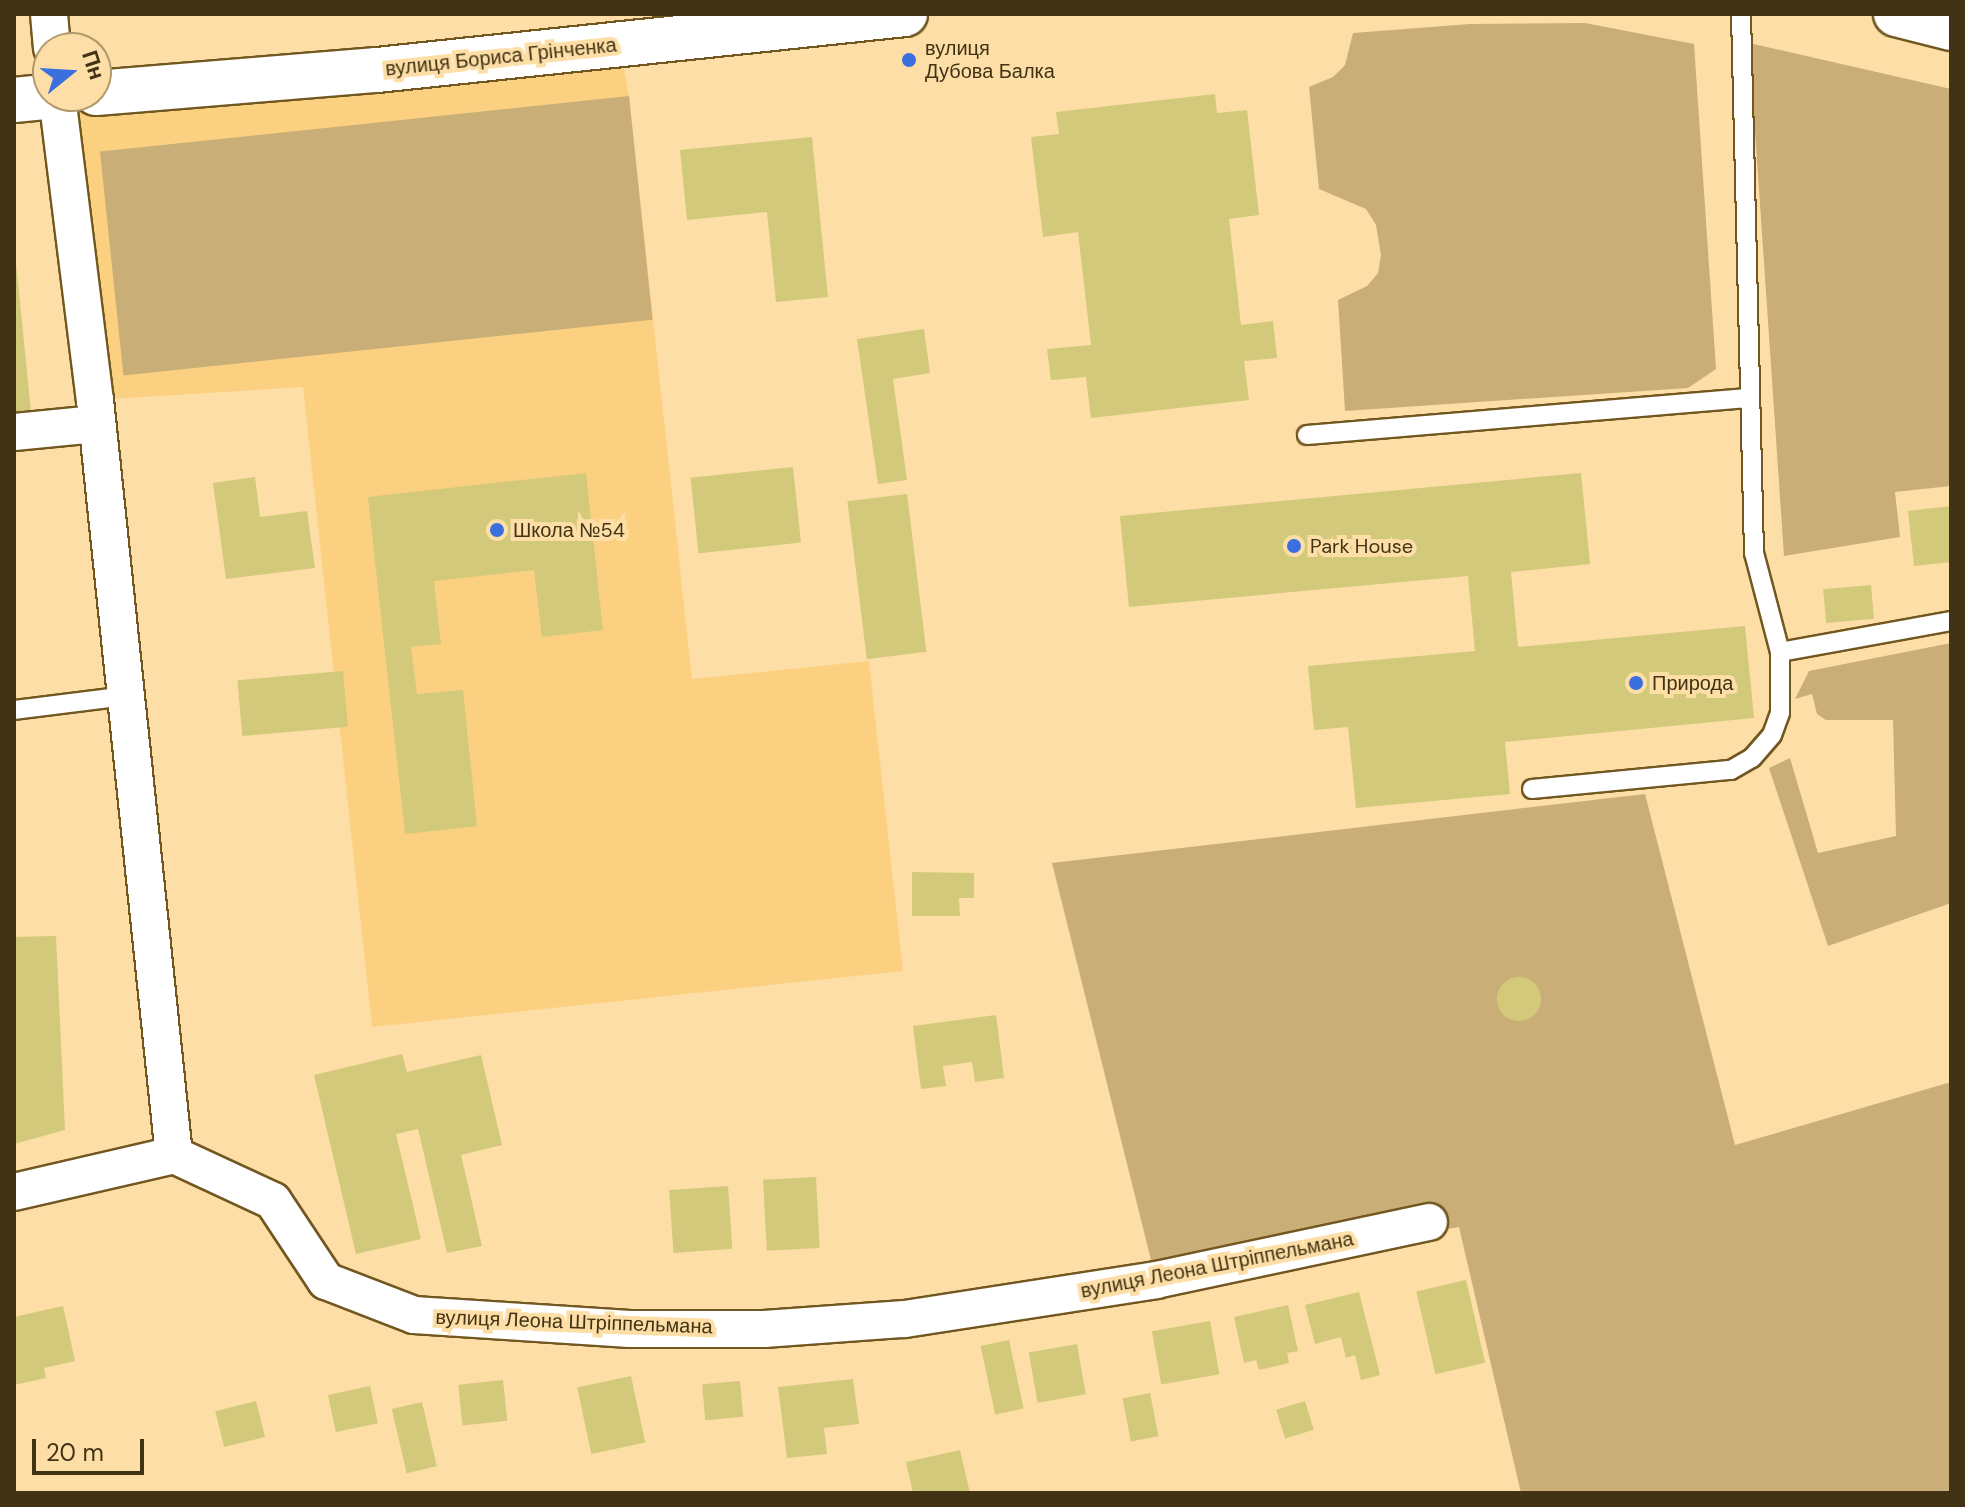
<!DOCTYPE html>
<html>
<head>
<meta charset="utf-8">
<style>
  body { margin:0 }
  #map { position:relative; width:1965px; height:1507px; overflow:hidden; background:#fddea6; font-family:"DM Sans",sans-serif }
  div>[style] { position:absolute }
  .built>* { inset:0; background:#fbd181 }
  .green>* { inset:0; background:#caae78; transform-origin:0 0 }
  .building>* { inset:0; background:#d2c97b; transform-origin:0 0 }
  .round { border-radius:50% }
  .roads { filter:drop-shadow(2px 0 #725720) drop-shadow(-2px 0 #725720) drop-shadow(0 2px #725720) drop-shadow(0 -2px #725720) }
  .service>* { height:18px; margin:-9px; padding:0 9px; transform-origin:9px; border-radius:9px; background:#fff }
  .minor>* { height:36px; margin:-18px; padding:0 18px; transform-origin:18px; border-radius:18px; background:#fff }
  .tertiary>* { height:44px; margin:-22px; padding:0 22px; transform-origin:22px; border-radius:22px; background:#fff }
  .dots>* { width:22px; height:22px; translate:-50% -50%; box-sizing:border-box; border:4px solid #fddea6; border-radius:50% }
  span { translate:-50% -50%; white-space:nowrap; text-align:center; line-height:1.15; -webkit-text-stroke:8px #fddea6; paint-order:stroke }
  .poi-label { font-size:20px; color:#423315 }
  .left { translate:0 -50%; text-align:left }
  .street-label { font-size:20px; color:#423315 }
  .frame { position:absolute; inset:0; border:16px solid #423315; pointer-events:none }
  .north { position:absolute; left:32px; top:32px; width:80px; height:80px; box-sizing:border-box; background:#fddea6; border:2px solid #b29a6c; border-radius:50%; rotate:72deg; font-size:22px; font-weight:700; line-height:32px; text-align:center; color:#423315 }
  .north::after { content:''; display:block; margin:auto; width:28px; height:36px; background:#396fdf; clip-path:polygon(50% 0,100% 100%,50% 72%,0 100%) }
  .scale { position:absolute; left:32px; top:1439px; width:112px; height:36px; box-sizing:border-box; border:4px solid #423315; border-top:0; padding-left:10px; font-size:24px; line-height:28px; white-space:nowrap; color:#423315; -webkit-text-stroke:6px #fddea6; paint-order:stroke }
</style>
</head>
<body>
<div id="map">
  <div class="built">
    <i style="clip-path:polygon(619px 45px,629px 96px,692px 679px,869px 661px,903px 971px,372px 1027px,303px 387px,95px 400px,57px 96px)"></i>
  </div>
  <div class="green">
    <i style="clip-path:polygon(1585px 23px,1694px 44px,1716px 369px,1688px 388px,1345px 411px,1338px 300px,1367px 286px,1378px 273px,1381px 255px,1376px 225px,1366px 209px,1319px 189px,1309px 87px,1333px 77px,1345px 65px,1353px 33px,1470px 24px)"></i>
    <i style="clip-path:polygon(1749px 43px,1951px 89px,1951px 486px,1895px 492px,1900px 537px,1784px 556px)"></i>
    <i style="left:629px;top:96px;width:225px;height:532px;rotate:84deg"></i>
    <i style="clip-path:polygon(1951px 643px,1951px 903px,1828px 946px,1769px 768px,1790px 758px,1818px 853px,1896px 836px,1893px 720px,1826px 720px,1817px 714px,1812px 694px,1795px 699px,1809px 671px)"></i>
    <i style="clip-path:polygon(1645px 794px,1735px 1145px,1951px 1082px,1951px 1493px,1521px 1493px,1459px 1227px,1156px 1280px,1052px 863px)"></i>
  </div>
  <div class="building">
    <i style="clip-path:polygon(1215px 94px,1217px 113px,1247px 110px,1259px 215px,1229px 219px,1241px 325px,1273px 321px,1277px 358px,1244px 361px,1249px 400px,1091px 418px,1086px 377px,1051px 380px,1047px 349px,1091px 345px,1078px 232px,1043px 237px,1031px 137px,1059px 134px,1056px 112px)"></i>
    <i style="clip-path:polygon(812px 137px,828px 297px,776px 302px,767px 212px,687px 220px,680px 150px)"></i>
    <i style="clip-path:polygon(14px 243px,31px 412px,14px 414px)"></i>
    <i style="clip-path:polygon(924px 329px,930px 373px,893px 379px,907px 480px,878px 484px,857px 339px)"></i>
    <i style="left:793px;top:467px;width:76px;height:103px;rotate:84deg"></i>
    <i style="clip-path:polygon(586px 473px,603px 630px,542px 637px,534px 570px,434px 581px,441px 644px,411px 647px,417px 694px,463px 690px,477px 826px,405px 834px,368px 497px)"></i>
    <i style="clip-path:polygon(1581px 473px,1590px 564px,1511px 572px,1518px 647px,1745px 626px,1754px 718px,1505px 742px,1510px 794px,1356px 808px,1348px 727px,1314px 730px,1308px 666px,1475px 651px,1468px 576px,1129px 607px,1120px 516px)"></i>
    <i style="clip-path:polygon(255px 477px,260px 517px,307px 511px,315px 568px,226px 579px,213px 483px)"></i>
    <i style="left:907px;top:494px;width:159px;height:60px;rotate:83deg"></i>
    <i style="clip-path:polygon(1951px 506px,1951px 562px,1914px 566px,1908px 511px)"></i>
    <i style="left:1871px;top:585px;width:34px;height:48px;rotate:85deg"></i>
    <i style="left:343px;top:671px;width:56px;height:106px;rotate:85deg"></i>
    <i style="clip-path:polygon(912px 872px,974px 873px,974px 898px,959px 898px,960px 916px,912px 916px)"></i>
    <i style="clip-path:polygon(56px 936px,65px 1130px,14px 1144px,14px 937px)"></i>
    <i class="round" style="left:1497px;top:977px;width:44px;height:44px"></i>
    <i style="clip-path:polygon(996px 1015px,1004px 1078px,975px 1082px,972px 1062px,943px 1066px,946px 1086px,921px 1089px,913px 1026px)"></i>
    <i style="clip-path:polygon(402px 1054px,407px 1072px,481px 1055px,502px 1145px,461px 1155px,482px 1246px,447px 1253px,418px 1129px,396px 1134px,421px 1239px,356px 1254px,314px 1075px)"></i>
    <i style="left:816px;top:1177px;width:71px;height:53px;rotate:87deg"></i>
    <i style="left:728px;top:1186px;width:63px;height:59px;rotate:86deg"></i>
    <i style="left:1466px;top:1280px;width:85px;height:51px;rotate:77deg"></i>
    <i style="clip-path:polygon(1359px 1292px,1380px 1375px,1361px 1380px,1355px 1355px,1346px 1358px,1341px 1337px,1315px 1344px,1305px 1305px)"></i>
    <i style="clip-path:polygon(1288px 1305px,1298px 1351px,1287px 1353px,1289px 1363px,1259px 1370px,1256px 1360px,1244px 1363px,1234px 1317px)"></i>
    <i style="clip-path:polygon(63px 1306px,75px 1361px,44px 1368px,46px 1378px,14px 1385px,14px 1317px)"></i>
    <i style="left:1210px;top:1321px;width:54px;height:59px;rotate:80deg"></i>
    <i style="left:1009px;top:1340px;width:70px;height:29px;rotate:78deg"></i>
    <i style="left:1077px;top:1344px;width:51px;height:49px;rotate:80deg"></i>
    <i style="left:631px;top:1376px;width:68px;height:55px;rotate:78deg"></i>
    <i style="clip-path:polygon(853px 1379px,859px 1424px,824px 1428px,827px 1454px,787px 1458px,778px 1387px)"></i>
    <i style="left:503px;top:1380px;width:41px;height:45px;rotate:84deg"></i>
    <i style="left:740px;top:1381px;width:36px;height:38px;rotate:85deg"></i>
    <i style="left:370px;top:1386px;width:38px;height:43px;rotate:78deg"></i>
    <i style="left:1150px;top:1393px;width:44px;height:28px;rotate:79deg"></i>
    <i style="left:256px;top:1401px;width:37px;height:42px;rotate:76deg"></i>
    <i style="left:1305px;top:1401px;width:30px;height:30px;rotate:73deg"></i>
    <i style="left:422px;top:1402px;width:66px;height:31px;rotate:77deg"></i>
    <i style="clip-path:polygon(960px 1450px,970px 1493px,913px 1493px,906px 1462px)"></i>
  </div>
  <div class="roads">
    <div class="service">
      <i style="left:1307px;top:435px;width:442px;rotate:-4.8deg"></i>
      <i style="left:1780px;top:652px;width:174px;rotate:-10.3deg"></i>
      <i style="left:14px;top:710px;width:113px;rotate:-7.1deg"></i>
      <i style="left:1532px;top:789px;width:200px;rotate:-5.5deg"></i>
      <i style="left:1731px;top:770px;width:24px;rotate:-30deg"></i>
      <i style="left:1752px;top:758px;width:30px;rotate:-49deg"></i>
      <i style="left:1772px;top:735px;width:23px;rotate:-70deg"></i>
      <i style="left:1780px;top:713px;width:61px;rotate:-90deg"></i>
      <i style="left:1780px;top:652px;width:102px;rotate:-104.7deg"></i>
      <i style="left:1754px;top:553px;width:539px;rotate:-91.38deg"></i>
    </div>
    <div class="minor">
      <i style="left:49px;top:14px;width:34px;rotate:85deg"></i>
      <i style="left:57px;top:96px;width:306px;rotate:82.9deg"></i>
      <i style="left:95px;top:400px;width:759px;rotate:84.03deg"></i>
      <i style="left:14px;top:432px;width:82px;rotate:-5.6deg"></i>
      <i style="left:14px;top:1192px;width:164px;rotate:-13deg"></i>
      <i style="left:174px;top:1155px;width:109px;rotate:24.9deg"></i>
      <i style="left:273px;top:1201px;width:96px;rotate:56.5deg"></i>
      <i style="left:326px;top:1281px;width:94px;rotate:21.1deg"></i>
      <i style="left:414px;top:1315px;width:216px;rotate:3.7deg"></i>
      <i style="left:630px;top:1329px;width:134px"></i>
      <i style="left:764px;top:1329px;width:141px;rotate:-4.1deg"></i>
      <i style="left:905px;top:1319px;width:254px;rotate:-8.8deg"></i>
      <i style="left:1156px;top:1280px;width:279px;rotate:-12deg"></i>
    </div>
    <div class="tertiary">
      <i style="left:1896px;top:14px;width:57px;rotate:14.3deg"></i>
      <i style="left:96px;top:93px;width:282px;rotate:-4.7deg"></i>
      <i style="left:377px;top:70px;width:531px;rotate:-6.05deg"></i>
      <i style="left:14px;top:100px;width:41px;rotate:-5.6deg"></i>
    </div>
  </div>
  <div class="dots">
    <i style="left:909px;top:60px;background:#396fdf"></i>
    <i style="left:497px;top:530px;background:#396fdf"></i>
    <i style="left:1294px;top:546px;background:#396fdf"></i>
    <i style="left:1636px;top:683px;background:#396fdf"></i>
  </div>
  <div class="poi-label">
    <span class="left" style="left:925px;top:60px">вулиця<br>Дубова Балка</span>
    <span class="left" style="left:513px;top:530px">Школа №54</span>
    <span class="left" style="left:1310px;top:546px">Park House</span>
    <span class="left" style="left:1652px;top:683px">Природа</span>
  </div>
  <div class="street-label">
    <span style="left:501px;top:57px;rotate:-6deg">вулиця Бориса Грінченка</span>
    <span style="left:1217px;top:1265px;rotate:-11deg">вулиця Леона Штріппельмана</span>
    <span style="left:574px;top:1322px;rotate:2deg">вулиця Леона Штріппельмана</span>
  </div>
  <div class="frame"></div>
  <div class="north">Пн</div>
  <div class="scale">20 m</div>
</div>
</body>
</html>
